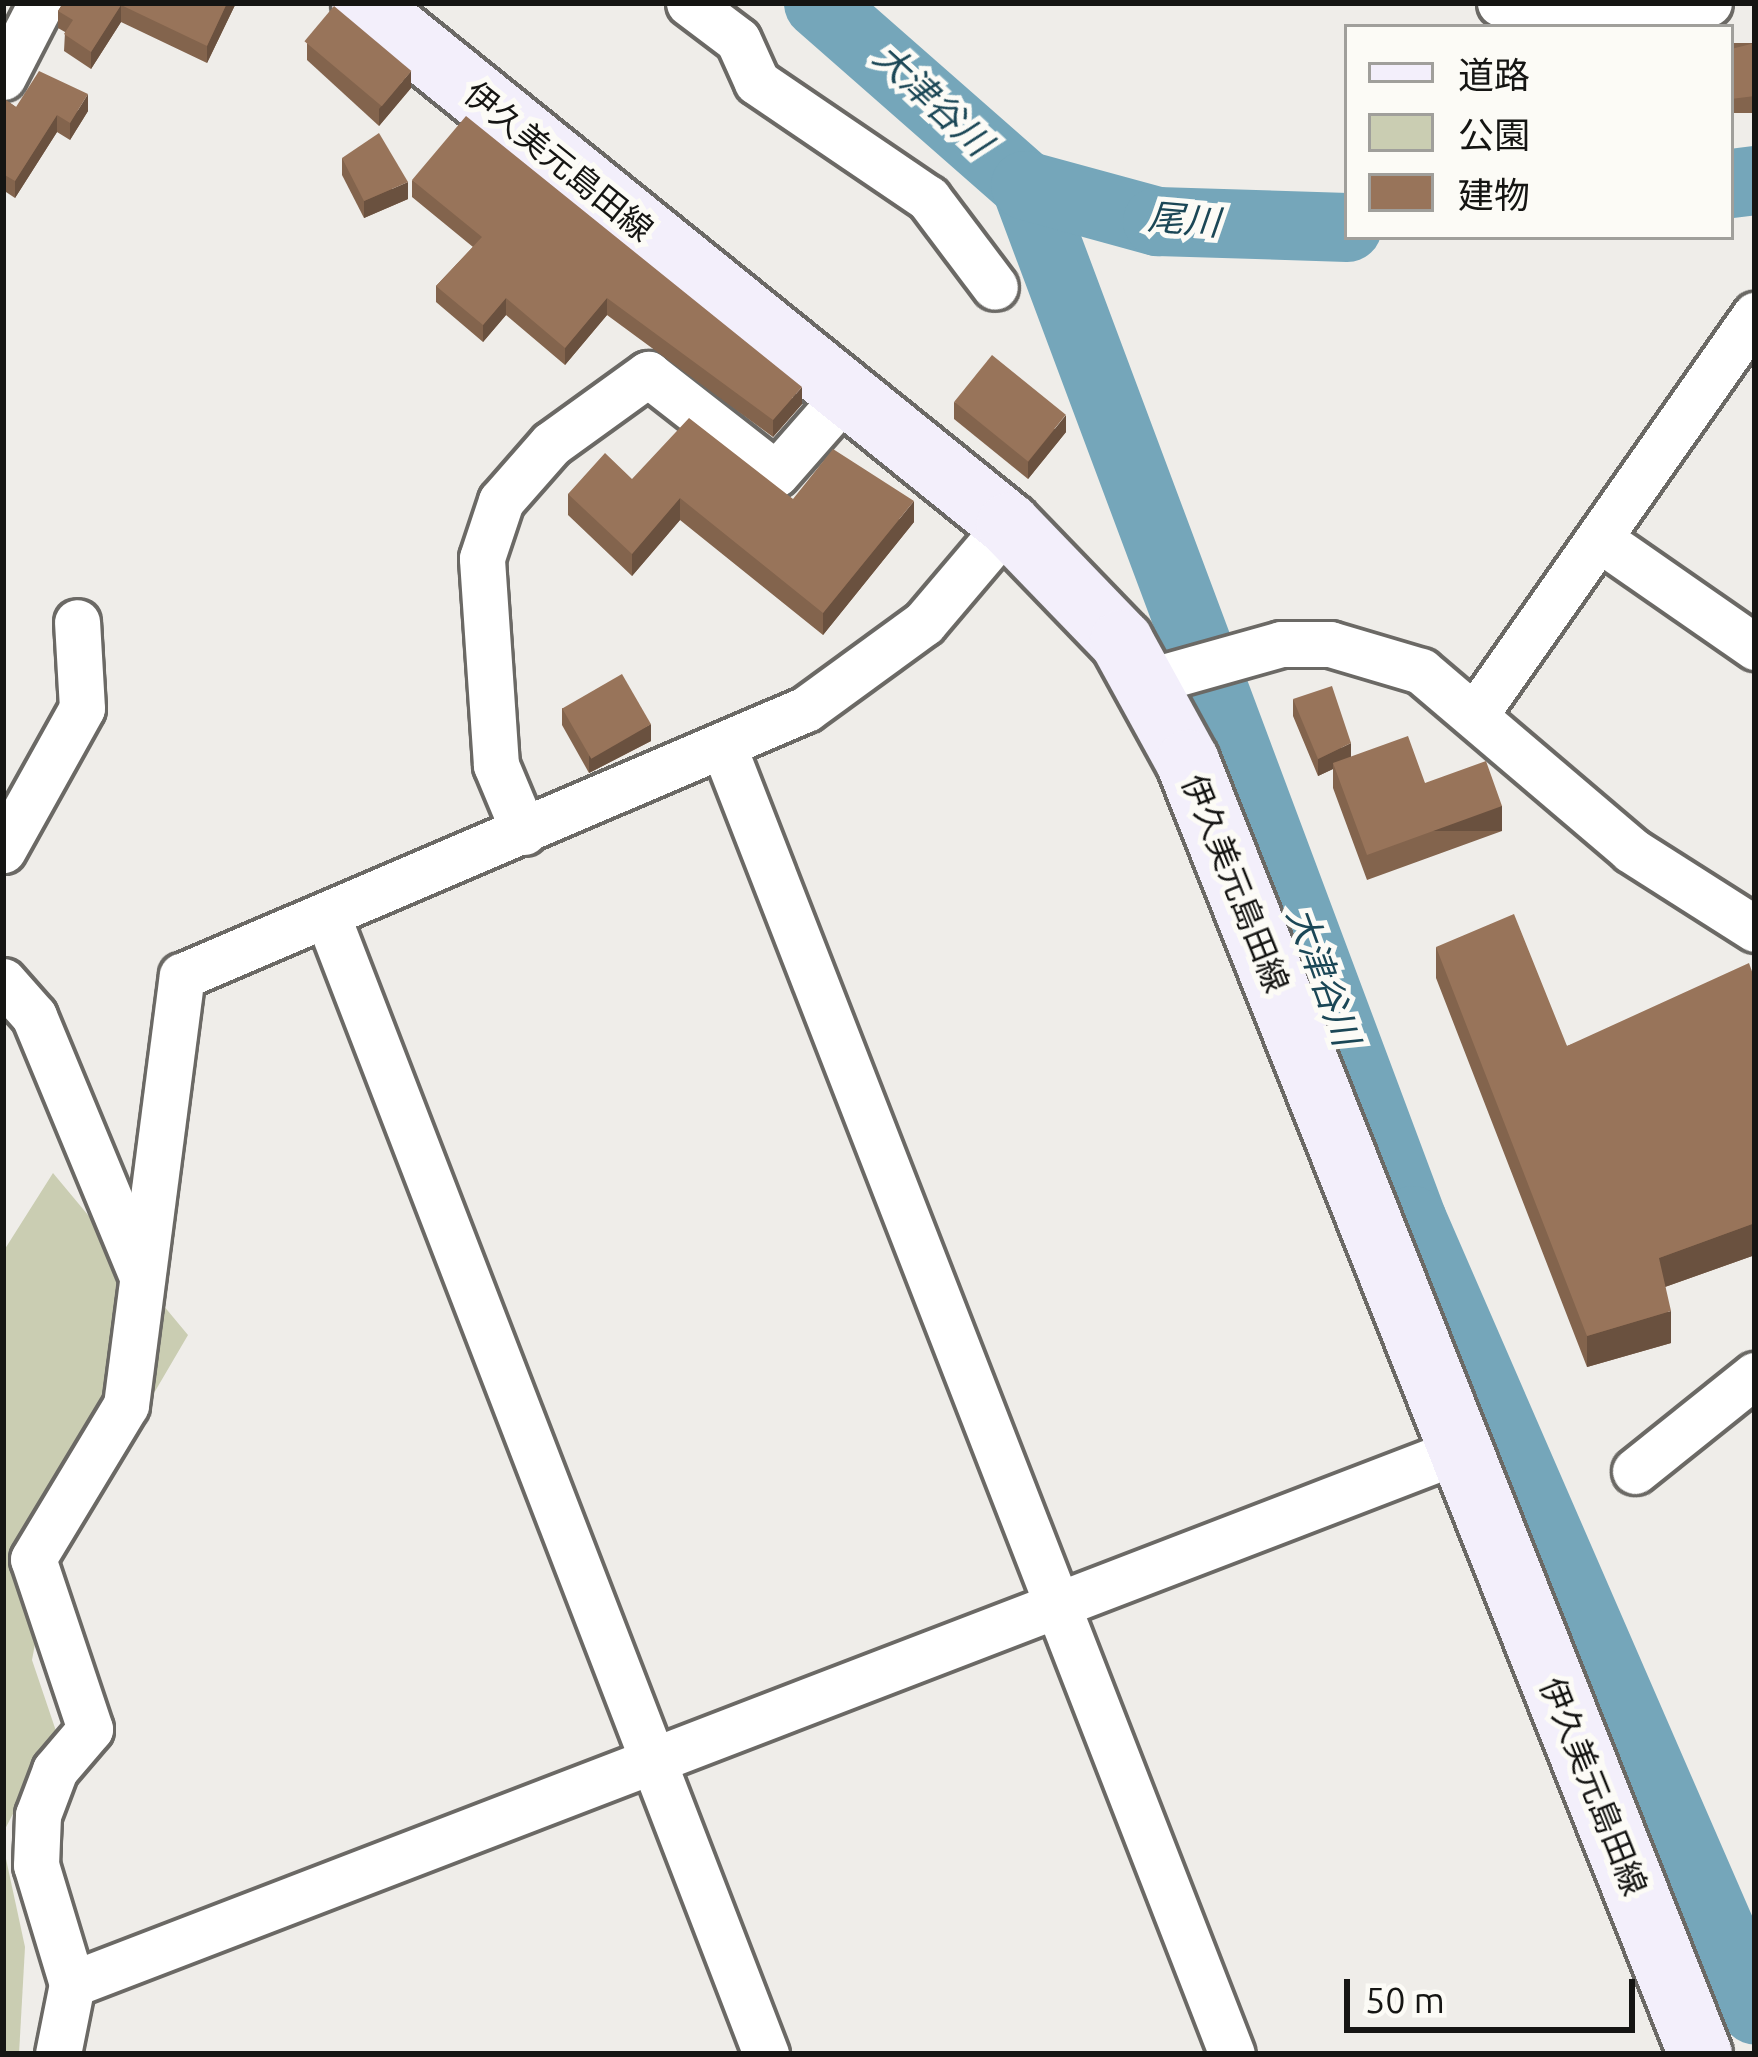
<!DOCTYPE html>
<html>
<head>
<meta charset="utf-8">
<style>
  body { margin:0 }
  #map { position:relative; width:1758px; height:2057px; overflow:hidden; background:#efede9; font-family:Ubuntu,"Noto Sans JP",sans-serif }
  div>[style] { position:absolute }
  .green>* { inset:0; background:#cacdb2 }
  .river>* { height:69px; margin:-34.5px; padding:0 34.5px; transform-origin:34.5px; border-radius:34.5px; background:#75a6ba }
  .roads { filter:drop-shadow(3px 0 #6b6965) drop-shadow(-3px 0 #6b6965) drop-shadow(0 3px #6b6965) drop-shadow(0 -3px #6b6965) }
  .street>* { height:45px; margin:-22.5px; padding:0 22.5px; transform-origin:22.5px; border-radius:22.5px; background:#fff }
  .secondary>* { height:63px; margin:-31.5px; padding:0 31.5px; transform-origin:31.5px; border-radius:31.5px; background:#f3effb }
  .wall>* { inset:0; background:#83644d; transform-origin:0 0 }
  .shaded-wall>* { inset:0; background:#6a513f; transform-origin:0 0 }
  .building>* { inset:0; background:#98745a; transform-origin:0 0 }
  span { translate:-50% -50%; white-space:nowrap; text-align:center; line-height:1.15; -webkit-text-stroke:10px #fcfbf6; paint-order:stroke }
  .street-label { font-size:33px; color:#151513 }
  .water-label { font-size:36px; color:#1b4756; font-style:italic }
  .frame { position:absolute; inset:0; border:6px solid #151513; pointer-events:none }
  .legend { position:absolute; left:1344px; top:24px; width:390px; height:216px; box-sizing:border-box; background:#fcfbf6; border:3px solid #a09f9b; margin:0; padding:15px 21px; list-style:none; font-size:36px; color:#151513 }
  .legend li { display:flex; align-items:center; gap:24px; height:60px }
  .legend b { width:60px; border:3px solid #a09f9b }
  .scale { position:absolute; left:1344px; top:1979px; width:291px; height:54px; box-sizing:border-box; border:6px solid #151513; border-top:0; padding-left:15px; font-size:36px; line-height:42px; white-space:nowrap; color:#151513; -webkit-text-stroke:9px #fcfbf6; paint-order:stroke }
</style>
</head>
<body>
<div id="map">
  <div class="green">
    <i style="clip-path:polygon(53px 1173px,188px 1335px,48px 1574px,32px 1660px,56px 1731px,3px 1833px,3px 1252px)"></i>
    <i style="clip-path:polygon(3px 1845px,25px 1947px,19px 2054px,3px 2054px)"></i>
  </div>
  <div class="river">
    <i style="left:818px;top:3px;width:276px;rotate:41.3deg"></i>
    <i style="left:1025px;top:185px;width:1105px;rotate:69.5deg"></i>
    <i style="left:1412px;top:1220px;width:861px;rotate:66.53deg"></i>
    <i style="left:1731px;top:183px;width:24px;rotate:-7deg"></i>
    <i style="left:1025px;top:185px;width:137px;rotate:15.3deg"></i>
    <i style="left:1157px;top:221px;width:190px;rotate:1.8deg"></i>
  </div>
  <div class="roads">
    <div class="street">
      <i style="left:689px;top:3px;width:61px;rotate:37.1deg"></i>
      <i style="left:738px;top:40px;width:46px;rotate:65.7deg"></i>
      <i style="left:757px;top:82px;width:207px;rotate:34.2deg"></i>
      <i style="left:928px;top:198px;width:111px;rotate:53deg"></i>
      <i style="left:1500px;top:3px;width:89px;rotate:13.7deg"></i>
      <i style="left:1586px;top:24px;width:72px;rotate:-2.4deg"></i>
      <i style="left:1658px;top:21px;width:54px;rotate:-19.4deg"></i>
      <i style="left:3px;top:77px;width:83px;rotate:-62.8deg"></i>
      <i style="left:1601px;top:540px;width:188px;rotate:34.8deg"></i>
      <i style="left:1146px;top:682px;width:140px;rotate:-15.7deg"></i>
      <i style="left:1281px;top:644px;width:49px"></i>
      <i style="left:1330px;top:644px;width:95px;rotate:16.5deg"></i>
      <i style="left:1421px;top:671px;width:276px;rotate:40.4deg"></i>
      <i style="left:1631px;top:850px;width:147px;rotate:32.5deg"></i>
      <i style="left:1477px;top:712px;width:485px;rotate:-55deg"></i>
      <i style="left:724px;top:748px;width:1401px;rotate:68.75deg"></i>
      <i style="left:524px;top:832px;width:73px;rotate:-112.7deg"></i>
      <i style="left:496px;top:765px;width:207px;rotate:-93.9deg"></i>
      <i style="left:482px;top:558px;width:60px;rotate:-71.6deg"></i>
      <i style="left:501px;top:501px;width:76px;rotate:-48.7deg"></i>
      <i style="left:551px;top:444px;width:120px;rotate:-35.8deg"></i>
      <i style="left:648px;top:374px;width:162px;rotate:38deg"></i>
      <i style="left:776px;top:474px;width:109px;rotate:-48.7deg"></i>
      <i style="left:3px;top:850px;width:162px;rotate:-60.9deg"></i>
      <i style="left:82px;top:708px;width:86px;rotate:-93.3deg"></i>
      <i style="left:327px;top:915px;width:1221px;rotate:68.92deg"></i>
      <i style="left:3px;top:981px;width:47px;rotate:48.5deg"></i>
      <i style="left:34px;top:1016px;width:279px;rotate:67.5deg"></i>
      <i style="left:1635px;top:1471px;width:154px;rotate:-38.7deg"></i>
      <i style="left:72px;top:1984px;width:1487px;rotate:-21.04deg"></i>
      <i style="left:58px;top:2054px;width:71px;rotate:-78.7deg"></i>
      <i style="left:72px;top:1984px;width:124px;rotate:-106.8deg"></i>
      <i style="left:36px;top:1865px;width:50px;rotate:-87.7deg"></i>
      <i style="left:38px;top:1815px;width:48px;rotate:-69.3deg"></i>
      <i style="left:55px;top:1770px;width:54px;rotate:-49.5deg"></i>
      <i style="left:90px;top:1729px;width:179px;rotate:-108.5deg"></i>
      <i style="left:33px;top:1559px;width:180px;rotate:-58.9deg"></i>
      <i style="left:126px;top:1405px;width:433px;rotate:-82.6deg"></i>
      <i style="left:182px;top:976px;width:679px;rotate:-23.17deg"></i>
      <i style="left:806px;top:709px;width:146px;rotate:-36.1deg"></i>
      <i style="left:924px;top:623px;width:130px;rotate:-49.7deg"></i>
    </div>
    <div class="secondary">
      <i style="left:363px;top:3px;width:829px;rotate:38.93deg"></i>
      <i style="left:1008px;top:524px;width:163px;rotate:46deg"></i>
      <i style="left:1121px;top:641px;width:137px;rotate:61.2deg"></i>
      <i style="left:1187px;top:761px;width:1391px;rotate:68.36deg"></i>
    </div>
  </div>
  <div class="wall">
    <i style="clip-path:polygon(63px 3px,236px 3px,207px 63px,121px 22px,91px 69px,64px 51px,65px 32px,58px 28px,58px 11px)"></i>
    <i style="clip-path:polygon(307px 43px,411px 88px,379px 126px,307px 60px)"></i>
    <i style="left:1755px;top:43px;width:70px;height:25px;rotate:90deg"></i>
    <i style="clip-path:polygon(3px 98px,16px 107px,88px 111px,70px 140px,57px 132px,15px 198px,3px 190px)"></i>
    <i style="clip-path:polygon(342px 158px,408px 199px,364px 218px,342px 175px)"></i>
    <i style="clip-path:polygon(412px 180px,802px 404px,773px 437px,607px 315px,565px 365px,506px 315px,483px 342px,436px 302px,436px 286px,473px 247px,412px 197px)"></i>
    <i style="clip-path:polygon(954px 402px,1066px 432px,1028px 479px,954px 419px)"></i>
    <i style="clip-path:polygon(632px 479px,793px 499px,914px 522px,823px 635px,680px 520px,632px 576px,568px 515px,568px 494px)"></i>
    <i style="clip-path:polygon(1293px 699px,1351px 757px,1425px 783px,1502px 831px,1367px 880px,1333px 788px,1333px 769px,1318px 776px,1293px 716px)"></i>
    <i style="clip-path:polygon(562px 708px,651px 741px,589px 773px,562px 725px)"></i>
    <i style="clip-path:polygon(1436px 947px,1567px 1046px,1755px 980px,1755px 1255px,1665px 1287px,1671px 1343px,1587px 1367px,1436px 978px)"></i>
  </div>
  <div class="shaded-wall">
    <i style="clip-path:polygon(227px 3px,236px 3px,207px 63px,207px 46px)"></i>
    <i style="clip-path:polygon(121px 5px,121px 22px,91px 69px,91px 52px)"></i>
    <i style="clip-path:polygon(411px 71px,411px 88px,379px 126px,379px 109px)"></i>
    <i style="clip-path:polygon(88px 94px,88px 111px,70px 140px,70px 123px)"></i>
    <i style="clip-path:polygon(57px 115px,57px 132px,15px 198px,15px 181px)"></i>
    <i style="clip-path:polygon(408px 182px,408px 199px,364px 218px,364px 201px)"></i>
    <i style="clip-path:polygon(506px 298px,506px 315px,483px 342px,483px 325px)"></i>
    <i style="clip-path:polygon(607px 298px,607px 315px,565px 365px,565px 348px)"></i>
    <i style="clip-path:polygon(802px 387px,802px 404px,773px 437px,773px 420px)"></i>
    <i style="clip-path:polygon(1066px 415px,1066px 432px,1028px 479px,1028px 462px)"></i>
    <i style="clip-path:polygon(680px 498px,680px 520px,632px 576px,632px 554px)"></i>
    <i style="clip-path:polygon(914px 501px,914px 522px,823px 635px,823px 613px)"></i>
    <i style="clip-path:polygon(651px 724px,651px 741px,589px 773px,589px 756px)"></i>
    <i style="clip-path:polygon(1351px 743px,1351px 760px,1333px 763px,1333px 769px,1318px 776px,1318px 759px)"></i>
    <i style="left:1502px;top:806px;width:25px;height:144px;rotate:90deg"></i>
    <i style="clip-path:polygon(1755px 1223px,1755px 1255px,1659px 1289px,1659px 1258px)"></i>
    <i style="clip-path:polygon(1671px 1311px,1671px 1343px,1587px 1367px,1587px 1336px)"></i>
  </div>
  <div class="building">
    <i style="clip-path:polygon(63px 3px,227px 3px,207px 46px,121px 5px,91px 52px,64px 34px,73px 20px,58px 11px)"></i>
    <i style="left:334px;top:6px;width:101px;height:46px;rotate:40deg"></i>
    <i style="clip-path:polygon(1755px 43px,1755px 96px,1731px 99px,1731px 49px)"></i>
    <i style="clip-path:polygon(39px 71px,88px 94px,70px 123px,57px 115px,15px 181px,3px 174px,3px 98px,16px 107px)"></i>
    <i style="clip-path:polygon(466px 116px,802px 387px,773px 420px,607px 298px,565px 348px,506px 298px,483px 325px,436px 286px,482px 237px,412px 180px)"></i>
    <i style="clip-path:polygon(379px 133px,408px 182px,364px 201px,342px 158px)"></i>
    <i style="left:992px;top:355px;width:95px;height:60px;rotate:39deg"></i>
    <i style="clip-path:polygon(689px 418px,793px 499px,833px 449px,914px 501px,823px 613px,680px 498px,632px 554px,568px 494px,605px 453px,632px 479px)"></i>
    <i style="left:622px;top:674px;width:58px;height:69px;rotate:60deg"></i>
    <i style="clip-path:polygon(1332px 686px,1351px 743px,1318px 759px,1293px 699px)"></i>
    <i style="clip-path:polygon(1408px 736px,1425px 783px,1486px 761px,1502px 806px,1367px 855px,1333px 763px)"></i>
    <i style="clip-path:polygon(1514px 914px,1567px 1046px,1749px 963px,1755px 980px,1755px 1223px,1659px 1258px,1671px 1311px,1587px 1336px,1436px 947px)"></i>
  </div>
  <div class="street-label">
    <span style="left:559px;top:161px;rotate:39deg">伊久美元島田線</span>
    <span style="left:1236px;top:883px;rotate:68deg">伊久美元島田線</span>
    <span style="left:1594px;top:1786px;rotate:68deg">伊久美元島田線</span>
  </div>
  <div class="water-label">
    <span style="left:933px;top:99px;rotate:43deg">大津谷川</span>
    <span style="left:1184px;top:219px;rotate:5deg">尾川</span>
    <span style="left:1324px;top:976px;rotate:70deg">大津谷川</span>
  </div>
  <div class="frame"></div>
  <ul class="legend">
  <li><b style="height:15px;background:#f3effb"></b>道路</li>
  <li><b style="height:33px;background:#cacdb2"></b>公園</li>
  <li><b style="height:33px;background:#98745a"></b>建物</li>
  </ul>
  <div class="scale">50 m</div>
</div>
</body>
</html>
